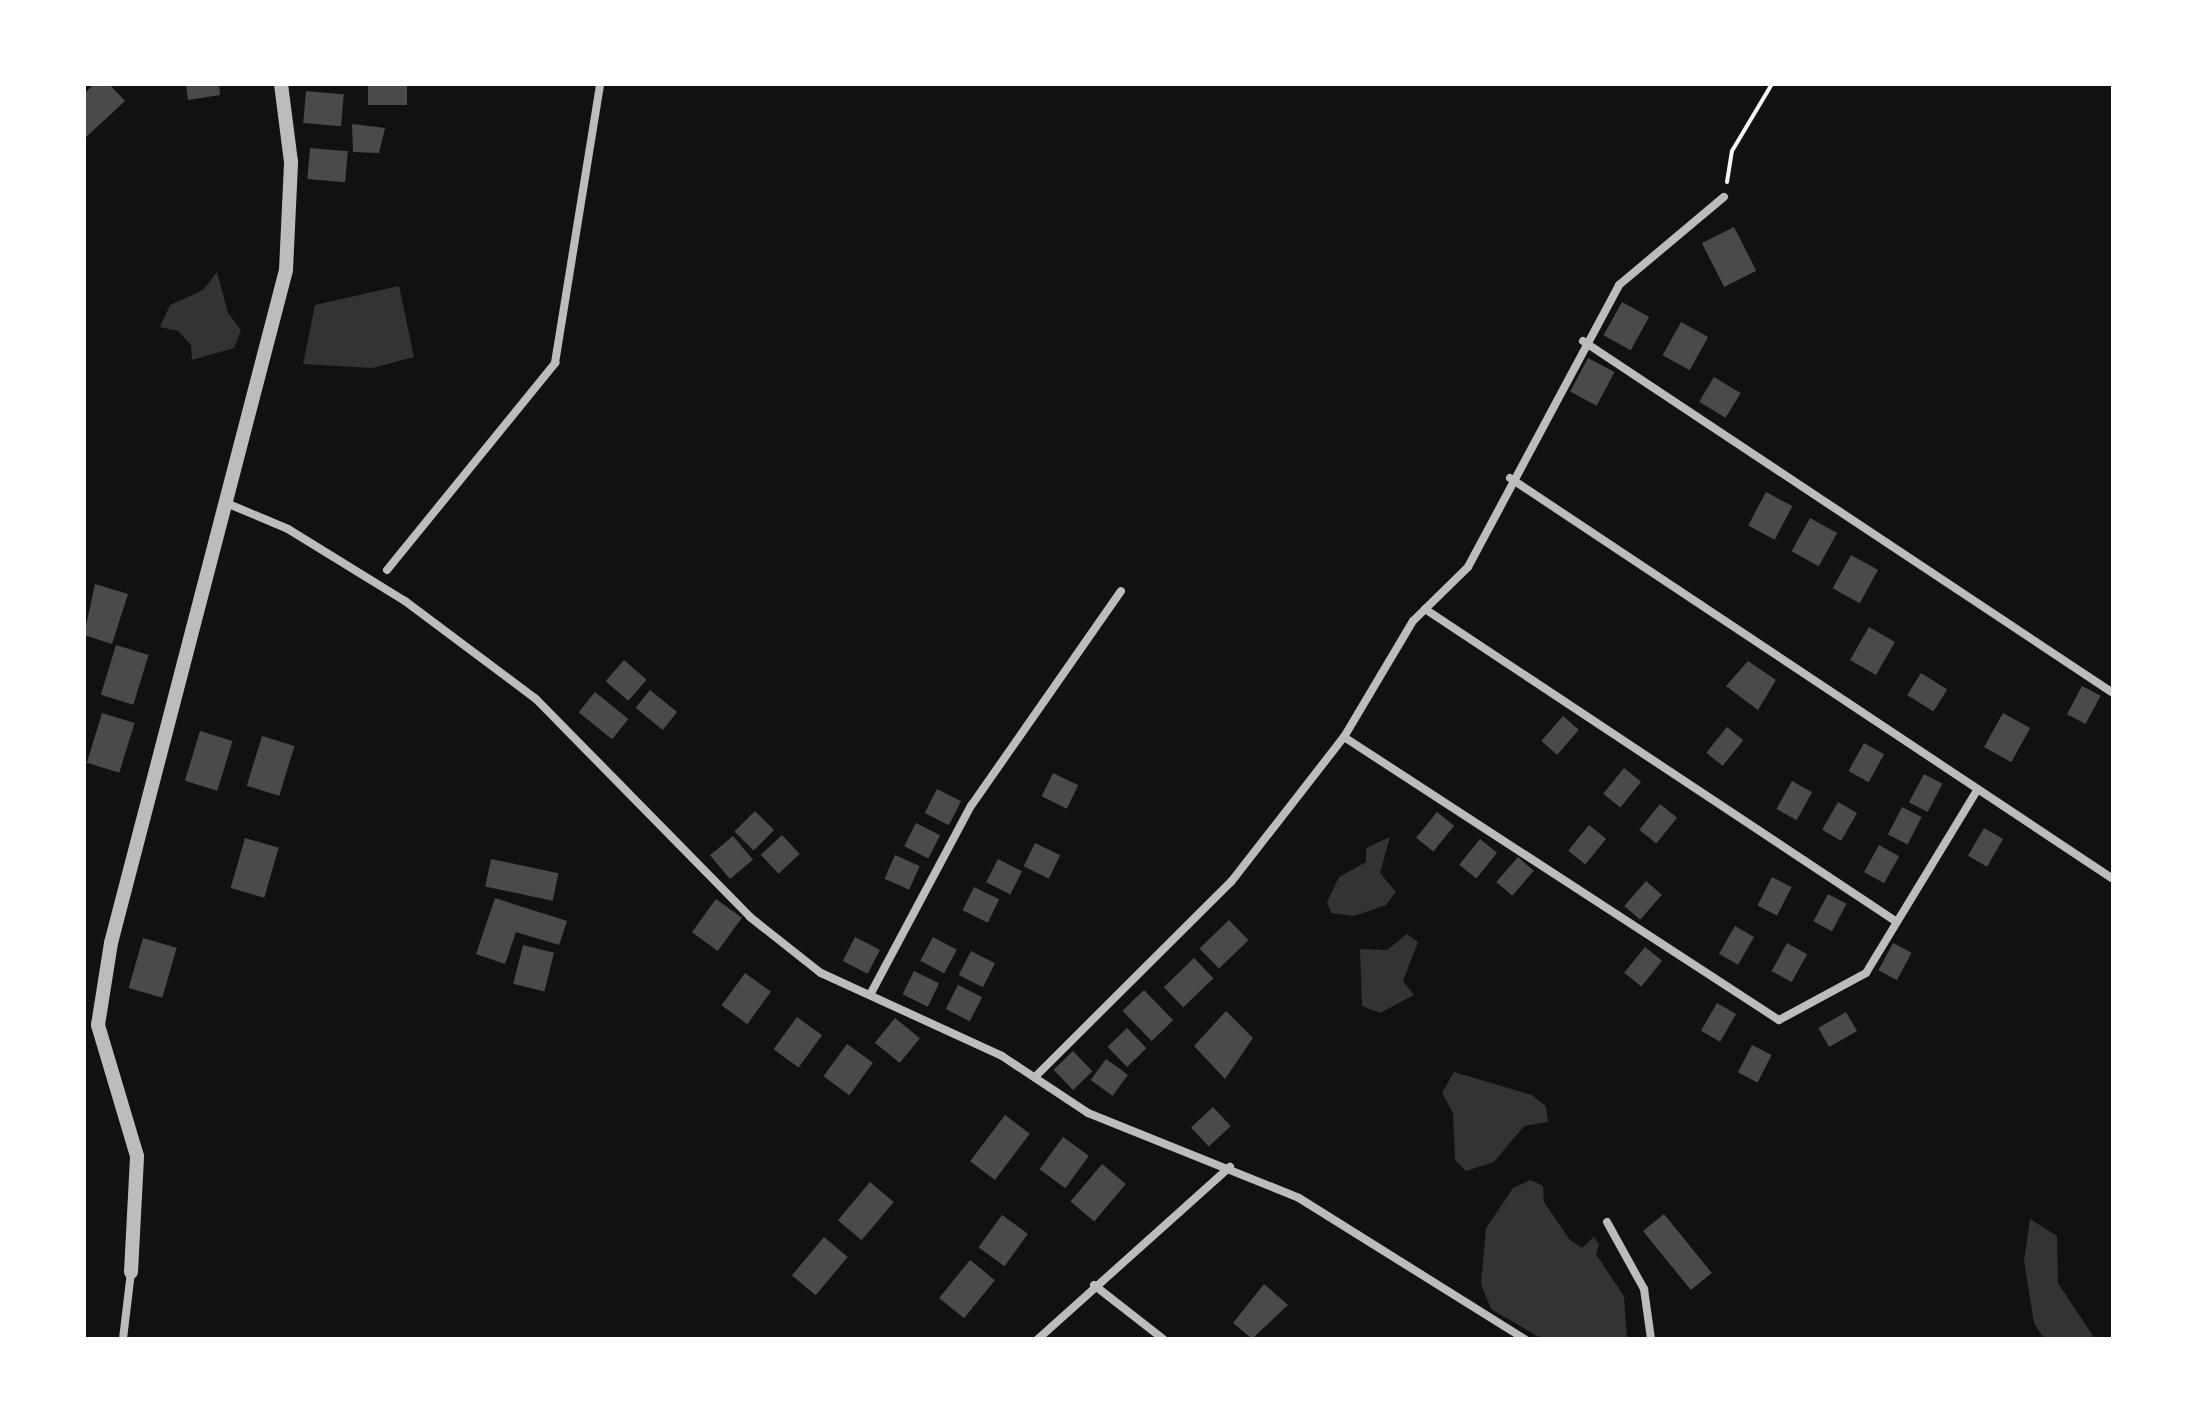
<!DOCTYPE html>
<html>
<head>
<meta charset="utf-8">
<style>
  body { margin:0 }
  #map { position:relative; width:2197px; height:1423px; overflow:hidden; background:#111; font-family:Signika,sans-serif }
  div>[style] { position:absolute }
  .water>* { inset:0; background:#333 }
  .building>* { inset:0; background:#4a4a4a; transform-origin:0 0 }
  .path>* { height:4px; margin:-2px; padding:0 2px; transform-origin:2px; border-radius:2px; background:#f5f5f5 }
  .minor>* { height:8px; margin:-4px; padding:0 4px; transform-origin:4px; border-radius:4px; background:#bcbcbc }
  .tertiary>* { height:14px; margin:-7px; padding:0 7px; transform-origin:7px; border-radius:7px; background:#bcbcbc }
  span { translate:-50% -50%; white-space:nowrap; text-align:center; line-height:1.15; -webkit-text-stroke:8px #fff; paint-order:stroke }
  .frame { position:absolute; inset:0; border:86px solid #fff; pointer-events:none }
</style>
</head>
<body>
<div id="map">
  <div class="water">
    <i style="clip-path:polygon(217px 272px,228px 313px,241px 330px,234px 348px,192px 360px,191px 345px,178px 331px,160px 327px,170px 305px,203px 290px)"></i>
    <i style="clip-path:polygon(399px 286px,414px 357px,372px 368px,303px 364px,315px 305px)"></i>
    <i style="clip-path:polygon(1390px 837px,1380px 873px,1396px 892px,1386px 905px,1354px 916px,1331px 913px,1327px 902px,1339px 877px,1366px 862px,1366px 848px)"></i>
    <i style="clip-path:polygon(1407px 934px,1418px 942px,1403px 981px,1414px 995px,1380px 1013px,1362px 1006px,1360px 949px,1387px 950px)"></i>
    <i style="clip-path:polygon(1454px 1072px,1532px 1095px,1546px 1106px,1548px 1122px,1524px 1126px,1494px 1162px,1466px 1171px,1455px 1160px,1453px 1113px,1442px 1093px)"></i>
    <i style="clip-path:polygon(1531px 1180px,1543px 1186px,1544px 1202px,1570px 1240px,1582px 1248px,1594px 1237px,1599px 1245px,1596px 1254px,1624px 1296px,1627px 1339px,1542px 1339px,1491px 1309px,1481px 1284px,1486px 1228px,1513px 1188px)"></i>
    <i style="clip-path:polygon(2030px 1219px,2057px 1236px,2058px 1283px,2095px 1339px,2044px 1339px,2034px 1323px,2024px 1261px)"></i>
  </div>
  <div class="building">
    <i style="clip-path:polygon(94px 84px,109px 84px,125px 101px,84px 139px,84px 94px)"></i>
    <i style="clip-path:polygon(186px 84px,219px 84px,220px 95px,188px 100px)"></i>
    <i style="left:368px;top:84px;width:39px;height:21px"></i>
    <i style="left:306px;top:91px;width:38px;height:32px;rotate:5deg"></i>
    <i style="clip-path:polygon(352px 124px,385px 128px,379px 153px,353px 152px)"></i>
    <i style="left:310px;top:148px;width:38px;height:31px;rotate:5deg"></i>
    <i style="left:1734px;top:227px;width:49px;height:36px;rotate:63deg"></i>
    <i style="left:1622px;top:302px;width:31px;height:38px;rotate:29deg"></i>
    <i style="left:1681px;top:322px;width:31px;height:38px;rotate:29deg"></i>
    <i style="left:1588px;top:358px;width:30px;height:38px;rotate:28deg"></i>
    <i style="left:1714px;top:377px;width:31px;height:29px;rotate:31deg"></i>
    <i style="left:1766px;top:492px;width:30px;height:38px;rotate:28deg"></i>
    <i style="left:1810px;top:518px;width:31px;height:38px;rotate:29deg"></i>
    <i style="left:1851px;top:555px;width:31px;height:38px;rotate:29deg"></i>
    <i style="clip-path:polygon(95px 584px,128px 594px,112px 644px,84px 635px)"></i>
    <i style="left:1869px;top:627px;width:30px;height:38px;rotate:30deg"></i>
    <i style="left:116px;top:645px;width:34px;height:52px;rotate:17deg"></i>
    <i style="left:624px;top:660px;width:30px;height:28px;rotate:41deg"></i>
    <i style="clip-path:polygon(1748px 661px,1776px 680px,1758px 710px,1726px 686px)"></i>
    <i style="left:1921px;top:673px;width:31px;height:26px;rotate:32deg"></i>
    <i style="left:2082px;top:686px;width:21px;height:32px;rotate:28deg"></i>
    <i style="left:650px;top:690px;width:35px;height:23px;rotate:39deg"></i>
    <i style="left:595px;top:692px;width:43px;height:26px;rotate:39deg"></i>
    <i style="left:102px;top:713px;width:34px;height:52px;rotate:17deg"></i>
    <i style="left:2003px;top:713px;width:31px;height:39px;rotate:29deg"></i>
    <i style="left:1563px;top:716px;width:21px;height:33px;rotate:41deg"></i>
    <i style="left:1727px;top:727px;width:21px;height:33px;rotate:39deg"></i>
    <i style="left:200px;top:731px;width:34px;height:52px;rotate:17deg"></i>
    <i style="left:262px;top:736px;width:34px;height:52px;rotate:17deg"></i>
    <i style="left:1864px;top:743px;width:23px;height:32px;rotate:29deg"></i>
    <i style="left:1624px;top:768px;width:22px;height:33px;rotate:39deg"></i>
    <i style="left:1053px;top:773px;width:28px;height:26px;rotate:26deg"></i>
    <i style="left:1924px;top:774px;width:21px;height:32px;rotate:28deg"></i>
    <i style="left:1792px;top:781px;width:23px;height:32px;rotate:29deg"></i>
    <i style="left:937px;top:789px;width:27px;height:27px;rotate:27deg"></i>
    <i style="left:1838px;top:802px;width:22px;height:32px;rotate:30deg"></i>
    <i style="left:1660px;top:804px;width:22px;height:33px;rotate:39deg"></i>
    <i style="left:1902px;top:807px;width:22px;height:31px;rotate:27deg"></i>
    <i style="left:755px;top:811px;width:27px;height:29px;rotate:45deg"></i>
    <i style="left:1437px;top:812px;width:22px;height:33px;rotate:39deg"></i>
    <i style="left:916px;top:823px;width:27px;height:26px;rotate:27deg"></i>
    <i style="left:1589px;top:825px;width:22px;height:33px;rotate:39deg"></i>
    <i style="left:1984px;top:828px;width:22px;height:32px;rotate:30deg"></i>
    <i style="left:782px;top:835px;width:26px;height:29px;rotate:47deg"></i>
    <i style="left:733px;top:836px;width:31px;height:30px;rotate:50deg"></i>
    <i style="left:245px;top:838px;width:35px;height:52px;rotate:16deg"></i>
    <i style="left:1480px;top:839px;width:22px;height:33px;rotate:39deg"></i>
    <i style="left:1035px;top:843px;width:28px;height:26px;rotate:26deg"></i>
    <i style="left:1879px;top:845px;width:23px;height:31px;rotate:29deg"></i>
    <i style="left:895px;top:855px;width:27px;height:26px;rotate:24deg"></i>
    <i style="left:1518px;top:857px;width:21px;height:33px;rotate:41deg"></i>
    <i style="left:491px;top:859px;width:69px;height:28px;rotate:12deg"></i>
    <i style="left:998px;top:859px;width:27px;height:26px;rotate:27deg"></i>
    <i style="left:1772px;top:877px;width:22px;height:32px;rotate:27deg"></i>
    <i style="left:1646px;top:881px;width:21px;height:33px;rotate:41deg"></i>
    <i style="left:974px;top:887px;width:28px;height:26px;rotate:26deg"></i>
    <i style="left:1828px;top:894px;width:21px;height:31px;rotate:28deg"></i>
    <i style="clip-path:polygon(495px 898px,567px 921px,559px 945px,516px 932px,505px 964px,476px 954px)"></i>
    <i style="left:716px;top:899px;width:32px;height:41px;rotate:36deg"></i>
    <i style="left:1229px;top:920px;width:28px;height:41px;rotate:46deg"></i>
    <i style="left:1735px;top:926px;width:22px;height:32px;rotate:30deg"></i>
    <i style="left:855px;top:937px;width:28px;height:27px;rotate:27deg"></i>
    <i style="left:933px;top:937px;width:27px;height:27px;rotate:28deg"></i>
    <i style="left:143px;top:938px;width:35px;height:52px;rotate:16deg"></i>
    <i style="left:1787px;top:943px;width:23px;height:32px;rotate:29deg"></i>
    <i style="left:1893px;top:943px;width:21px;height:31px;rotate:28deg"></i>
    <i style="left:523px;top:945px;width:32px;height:40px;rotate:14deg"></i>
    <i style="left:1645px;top:947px;width:22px;height:33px;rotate:39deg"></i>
    <i style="left:971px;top:951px;width:27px;height:27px;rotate:27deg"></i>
    <i style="left:1194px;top:958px;width:28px;height:42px;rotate:46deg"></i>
    <i style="left:914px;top:971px;width:28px;height:26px;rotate:26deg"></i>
    <i style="left:745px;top:973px;width:32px;height:40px;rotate:36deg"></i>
    <i style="left:958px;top:985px;width:27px;height:27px;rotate:27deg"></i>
    <i style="left:1144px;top:990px;width:42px;height:30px;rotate:46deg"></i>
    <i style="left:1717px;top:1003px;width:22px;height:32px;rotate:30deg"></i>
    <i style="clip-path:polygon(1226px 1011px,1253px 1038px,1225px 1079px,1194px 1046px)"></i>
    <i style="left:1846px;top:1012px;width:22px;height:32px;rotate:60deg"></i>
    <i style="left:797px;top:1017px;width:31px;height:40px;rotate:36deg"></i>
    <i style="left:895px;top:1018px;width:32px;height:32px;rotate:39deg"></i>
    <i style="left:1127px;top:1028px;width:28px;height:27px;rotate:46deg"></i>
    <i style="left:847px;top:1044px;width:32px;height:40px;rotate:36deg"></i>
    <i style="left:1752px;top:1045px;width:22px;height:31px;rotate:27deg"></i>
    <i style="left:1073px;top:1051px;width:28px;height:27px;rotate:46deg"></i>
    <i style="left:1106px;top:1059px;width:27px;height:26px;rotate:36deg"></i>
    <i style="left:1213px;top:1107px;width:26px;height:30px;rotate:47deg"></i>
    <i style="left:1005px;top:1115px;width:31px;height:58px;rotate:37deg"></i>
    <i style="left:1063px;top:1137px;width:32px;height:40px;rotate:36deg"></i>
    <i style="left:1102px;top:1164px;width:31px;height:49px;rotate:40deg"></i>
    <i style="left:870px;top:1182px;width:31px;height:50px;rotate:40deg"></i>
    <i style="left:1664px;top:1214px;width:76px;height:27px;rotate:51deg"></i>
    <i style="left:1002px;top:1215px;width:32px;height:40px;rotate:36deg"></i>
    <i style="left:824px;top:1237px;width:31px;height:50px;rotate:40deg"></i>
    <i style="left:970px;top:1260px;width:32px;height:49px;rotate:39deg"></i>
    <i style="clip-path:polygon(1264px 1284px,1288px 1305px,1252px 1339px,1233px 1323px)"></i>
  </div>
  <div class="path">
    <i style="left:1727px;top:182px;width:31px;rotate:-81deg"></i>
    <i style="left:1732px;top:151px;width:78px;rotate:-59.2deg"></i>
  </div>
  <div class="minor">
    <i style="left:1583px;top:341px;width:636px;rotate:33.59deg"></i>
    <i style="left:1510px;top:478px;width:724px;rotate:33.62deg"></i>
    <i style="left:231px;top:505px;width:62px;rotate:22.8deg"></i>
    <i style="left:288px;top:529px;width:137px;rotate:31.6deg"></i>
    <i style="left:405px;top:601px;width:164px;rotate:36.8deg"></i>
    <i style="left:536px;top:699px;width:305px;rotate:45.5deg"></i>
    <i style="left:750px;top:917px;width:90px;rotate:38.3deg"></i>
    <i style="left:821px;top:973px;width:199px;rotate:24.6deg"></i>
    <i style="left:1002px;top:1056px;width:103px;rotate:33.5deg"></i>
    <i style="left:1088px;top:1113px;width:227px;rotate:21.9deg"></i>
    <i style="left:1299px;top:1198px;width:266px;rotate:32deg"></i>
    <i style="left:387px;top:570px;width:267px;rotate:-50.9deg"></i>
    <i style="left:555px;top:363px;width:283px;rotate:-80.8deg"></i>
    <i style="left:1425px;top:609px;width:566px;rotate:33.55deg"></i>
    <i style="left:1344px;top:737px;width:519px;rotate:33.05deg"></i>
    <i style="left:1779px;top:1020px;width:99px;rotate:-28.4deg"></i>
    <i style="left:1866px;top:973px;width:215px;rotate:-58.7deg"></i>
    <i style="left:871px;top:993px;width:212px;rotate:-61.9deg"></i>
    <i style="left:971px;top:806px;width:262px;rotate:-55.1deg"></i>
    <i style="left:1037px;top:1075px;width:274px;rotate:-44.9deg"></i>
    <i style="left:1231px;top:882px;width:184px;rotate:-52.1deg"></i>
    <i style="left:1344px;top:737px;width:135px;rotate:-59.3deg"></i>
    <i style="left:1413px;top:621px;width:77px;rotate:-44.5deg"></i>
    <i style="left:1468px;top:567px;width:320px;rotate:-61.8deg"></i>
    <i style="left:1619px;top:285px;width:137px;rotate:-40deg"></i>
    <i style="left:1607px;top:1222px;width:77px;rotate:61.1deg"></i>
    <i style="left:1644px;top:1289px;width:50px;rotate:82deg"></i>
    <i style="left:1094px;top:1285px;width:88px;rotate:38deg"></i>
    <i style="left:123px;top:1339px;width:67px;rotate:-83.2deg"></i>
    <i style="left:1038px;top:1339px;width:258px;rotate:-41.9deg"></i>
  </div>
  <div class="tertiary">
    <i style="left:131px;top:1272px;width:116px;rotate:-87deg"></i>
    <i style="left:137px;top:1156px;width:137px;rotate:-106.6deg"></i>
    <i style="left:98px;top:1025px;width:83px;rotate:-81deg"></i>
    <i style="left:111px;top:943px;width:695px;rotate:-75.42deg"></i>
    <i style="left:286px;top:270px;width:108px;rotate:-87.3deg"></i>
    <i style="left:291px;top:162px;width:79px;rotate:-97.3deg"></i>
  </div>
  <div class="frame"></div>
</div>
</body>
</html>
